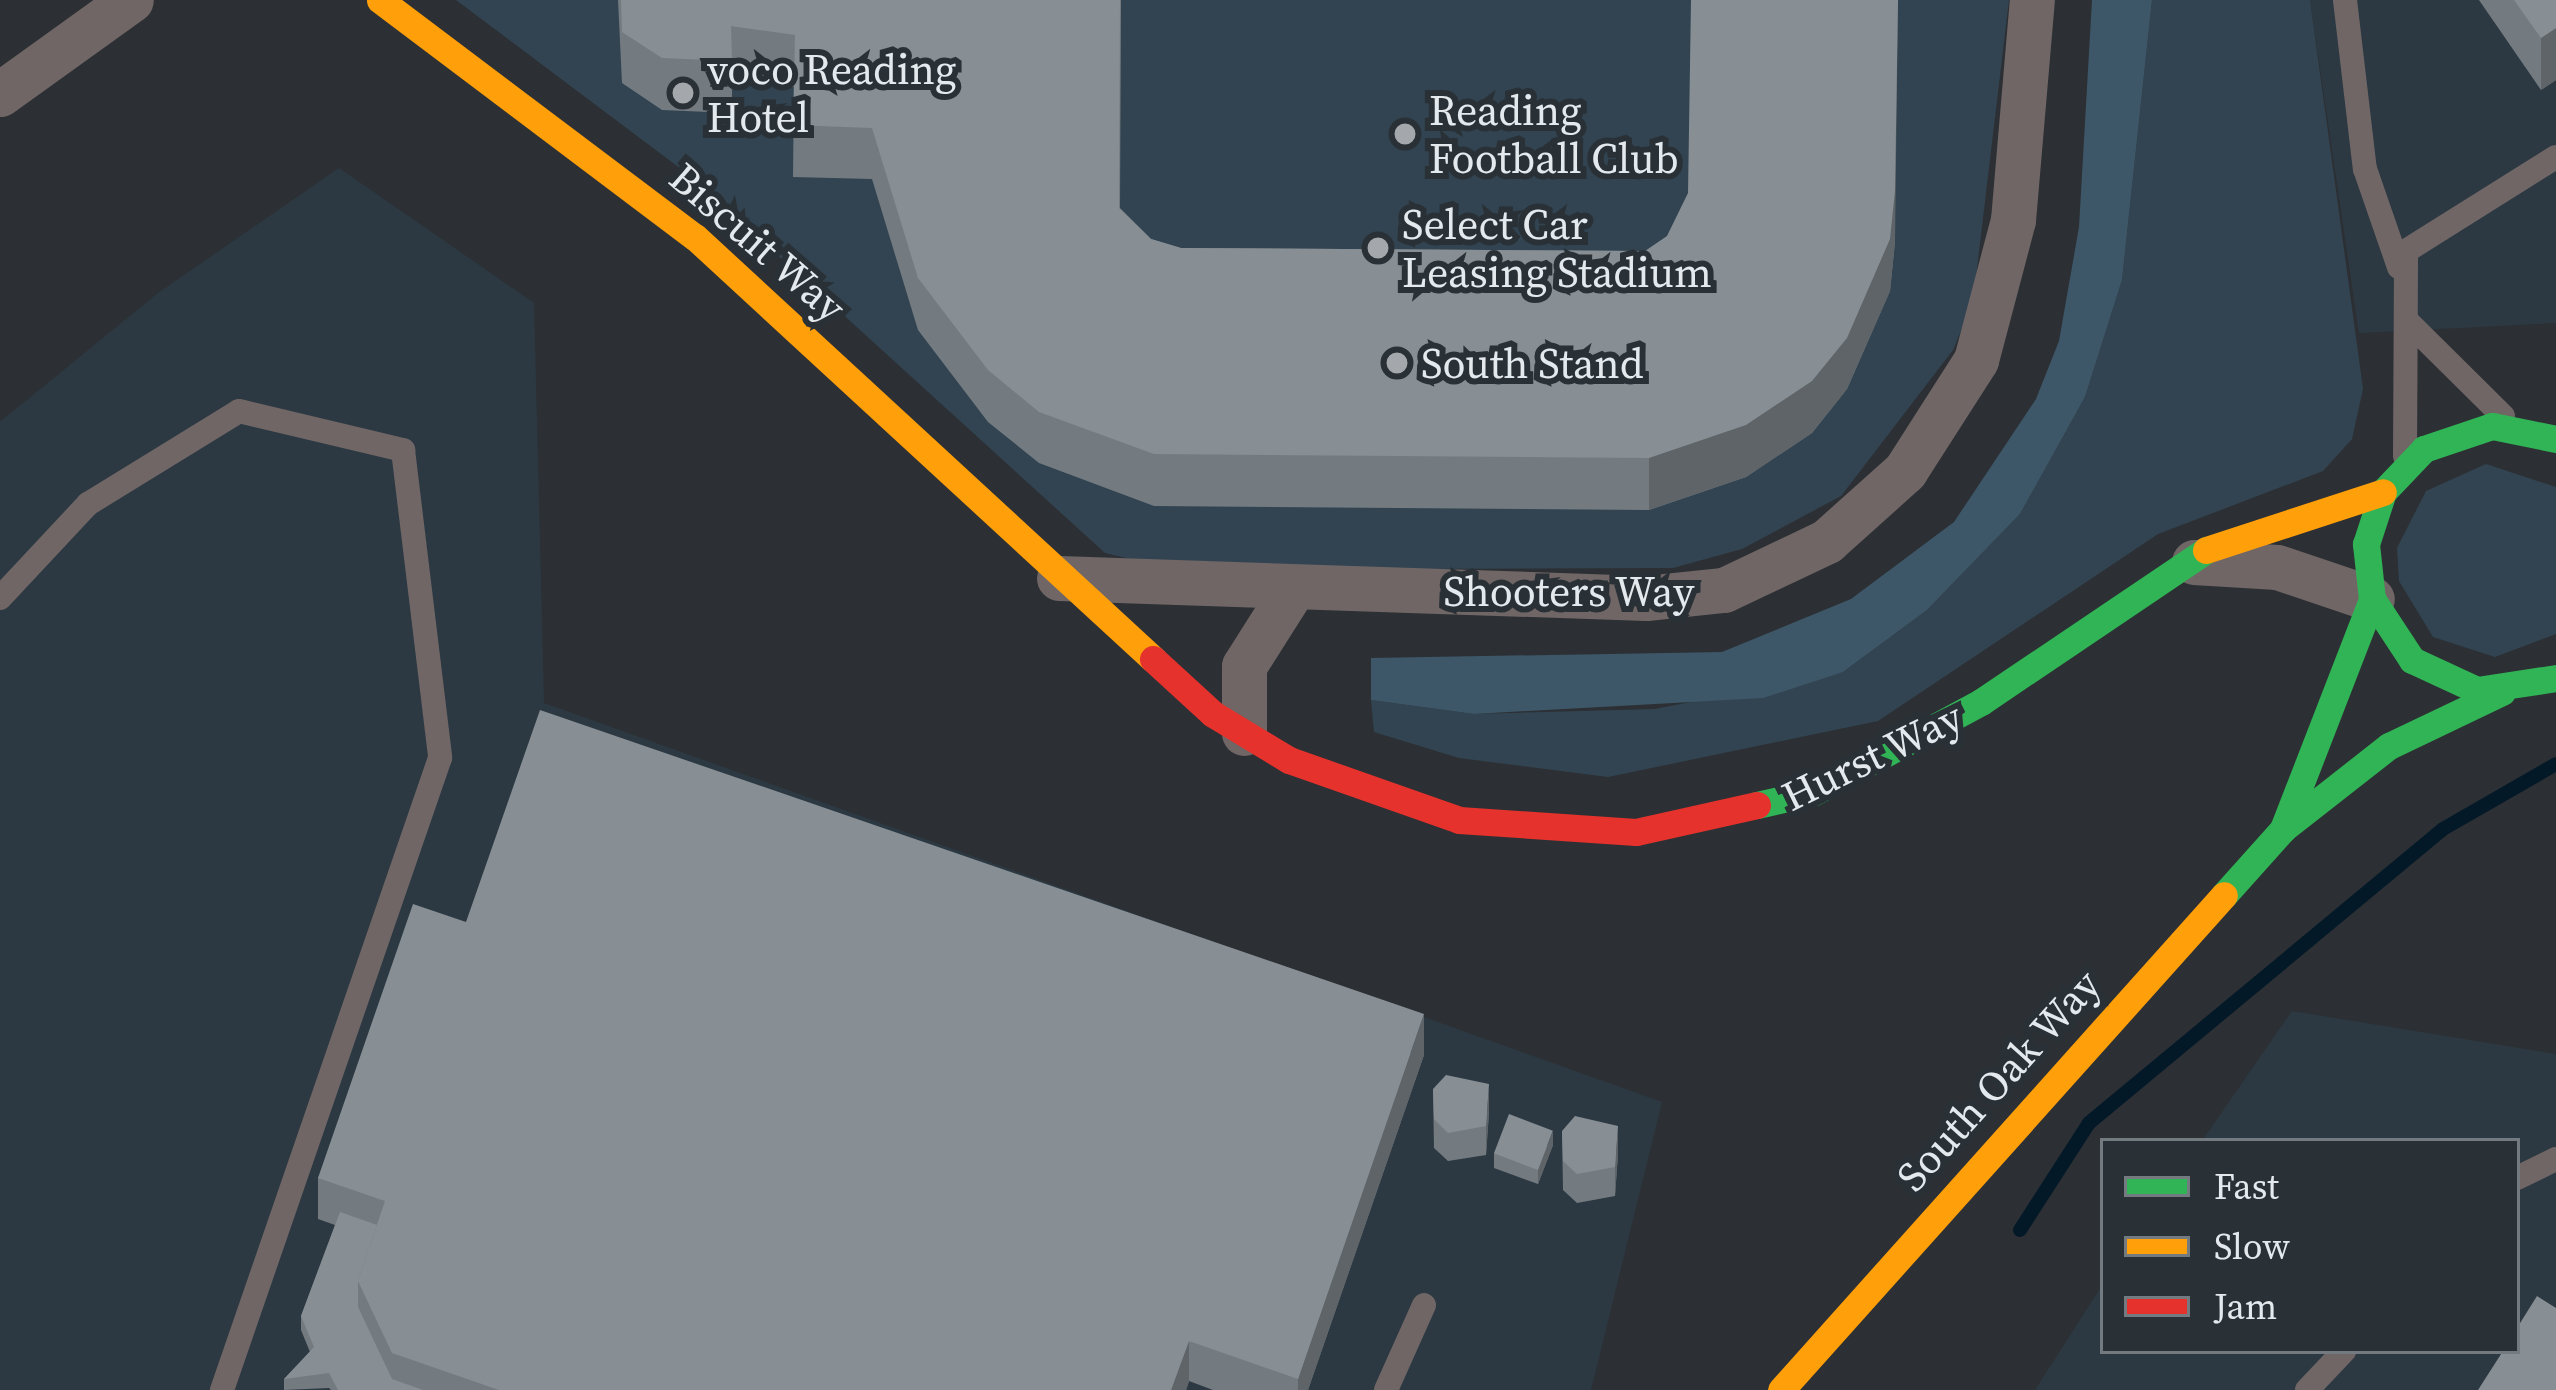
<!DOCTYPE html>
<html>
<head>
<meta charset="utf-8">
<style>
  body { margin:0 }
  #map { position:relative; width:2556px; height:1390px; overflow:hidden; background:#2c3034; font-family:"Source Serif 4",serif }
  div>[style] { position:absolute }
  .built>* { inset:0; background:#2c3942 }
  .green>* { inset:0; background:#324451 }
  .forest>* { inset:0; background:#3d5768 }
  .stream>* { height:14px; margin:-7px; padding:0 7px; transform-origin:7px; border-radius:7px; background:#041928 }
  .lane>* { height:24px; margin:-12px; padding:0 12px; transform-origin:12px; border-radius:12px; background:#706666 }
  .street>* { height:45px; margin:-22.5px; padding:0 22.5px; transform-origin:22.5px; border-radius:22.5px; background:#706666 }
  .fast>* { height:27px; margin:-13.5px; padding:0 13.5px; transform-origin:13.5px; border-radius:13.5px; background:#30b455 }
  .slow>* { height:27px; margin:-13.5px; padding:0 13.5px; transform-origin:13.5px; border-radius:13.5px; background:#ff9f0a }
  .jam>* { height:27px; margin:-13.5px; padding:0 13.5px; transform-origin:13.5px; border-radius:13.5px; background:#e5322d }
  .wall>* { inset:0; background:#747b80 }
  .shaded-wall>* { inset:0; background:#5e6468 }
  .building>* { inset:0; background:#878f95; transform-origin:0 0 }
  .dots>* { width:33px; height:33px; translate:-50% -50%; box-sizing:border-box; border:6px solid #293137; border-radius:50% }
  span { translate:-50% -50%; white-space:nowrap; text-align:center; line-height:1.15; -webkit-text-stroke:12px #293137; paint-order:stroke }
  .poi-label { font-size:42px; color:#e4e9ed }
  .left { translate:0 -50%; text-align:left }
  .street-label { font-size:42px; color:#e4e9ed }
  .legend { position:absolute; left:2100px; top:1138px; width:420px; height:216px; box-sizing:border-box; background:#293137; border:3px solid #747b80; margin:0; padding:15px 21px; list-style:none; font-size:36px; color:#e4e9ed }
  .legend li { display:flex; align-items:center; gap:24px; height:60px }
  .legend b { width:60px; border:3px solid #747b80 }
</style>
</head>
<body>
<div id="map">
  <div class="built">
    <i style="clip-path:polygon(2310px 0,2556px 0,2556px 323px,2359px 333px)"></i>
    <i style="clip-path:polygon(339px 168px,534px 303px,544px 703px,1662px 1102px,1591px 1390px,0 1390px,0 422px,158px 293px)"></i>
    <i style="clip-path:polygon(2292px 1011px,2556px 1054px,2556px 1390px,2035px 1390px,2103px 1284px,2103px 1351px,2517px 1351px,2517px 1141px,2202px 1141px)"></i>
  </div>
  <div class="green">
    <i style="clip-path:polygon(456px 0,2009px 0,1973px 302px,1953px 350px,1841px 496px,1742px 549px,1673px 568px,1177px 570px,1105px 553px,693px 178px)"></i>
    <i style="clip-path:polygon(2152px 0,2310px 0,2363px 389px,2352px 439px,2323px 471px,2158px 534px,1878px 721px,1608px 777px,1459px 758px,1374px 732px,1371px 700px,1474px 714px,1655px 709px,1843px 672px,1927px 610px,2020px 514px,2085px 397px,2122px 280px)"></i>
    <i style="clip-path:polygon(2486px 464px,2556px 487px,2556px 634px,2495px 657px,2433px 637px,2399px 581px,2397px 548px,2426px 491px)"></i>
  </div>
  <div class="forest">
    <i style="clip-path:polygon(2092px 0,2152px 0,2122px 280px,2085px 397px,2020px 514px,1927px 610px,1843px 672px,1763px 698px,1474px 714px,1371px 700px,1371px 658px,1722px 652px,1851px 599px,1954px 522px,2036px 399px,2059px 341px,2079px 227px)"></i>
  </div>
  <div class="stream">
    <i style="left:2020px;top:1230px;width:127px;rotate:-57.2deg"></i>
    <i style="left:2089px;top:1123px;width:460px;rotate:-39.7deg"></i>
    <i style="left:2443px;top:829px;width:130px;rotate:-29.9deg"></i>
  </div>
  <div class="lane">
    <i style="left:2345px;top:0;width:170px;rotate:83.3deg"></i>
    <i style="left:2365px;top:169px;width:104px;rotate:70.9deg"></i>
    <i style="left:2407px;top:321px;width:135px;rotate:44.7deg"></i>
    <i style="left:2405px;top:456px;width:205px;rotate:-89.7deg"></i>
    <i style="left:2406px;top:251px;width:177px;rotate:-32.1deg"></i>
    <i style="left:0;top:598px;width:129px;rotate:-46.9deg"></i>
    <i style="left:88px;top:504px;width:177px;rotate:-31.6deg"></i>
    <i style="left:239px;top:411px;width:169px;rotate:13.4deg"></i>
    <i style="left:403px;top:450px;width:310px;rotate:83.1deg"></i>
    <i style="left:440px;top:758px;width:669px;rotate:109.03deg"></i>
    <i style="left:2517px;top:1178px;width:43px;rotate:-26deg"></i>
    <i style="left:1386px;top:1390px;width:93px;rotate:-65.9deg"></i>
    <i style="left:2307px;top:1390px;width:54px;rotate:-46.5deg"></i>
  </div>
  <div class="street">
    <i style="left:0;top:94px;width:161px;rotate:-35.7deg"></i>
    <i style="left:2194px;top:562px;width:83px;rotate:3.4deg"></i>
    <i style="left:2277px;top:567px;width:100px;rotate:18.6deg"></i>
    <i style="left:1059px;top:578px;width:587px;rotate:1.95deg"></i>
    <i style="left:1646px;top:598px;width:78px;rotate:-5.9deg"></i>
    <i style="left:1724px;top:590px;width:114px;rotate:-25.4deg"></i>
    <i style="left:1827px;top:541px;width:105px;rotate:-41.9deg"></i>
    <i style="left:1905px;top:471px;width:132px;rotate:-57.4deg"></i>
    <i style="left:1976px;top:360px;width:145px;rotate:-75.2deg"></i>
    <i style="left:2013px;top:220px;width:221px;rotate:-85.1deg"></i>
    <i style="left:1244px;top:733px;width:67px;rotate:-90deg"></i>
    <i style="left:1244px;top:666px;width:93px;rotate:-57.7deg"></i>
  </div>
  <div class="fast">
    <i style="left:2556px;top:439px;width:65px;rotate:-168.5deg"></i>
    <i style="left:2492px;top:426px;width:72px;rotate:161.3deg"></i>
    <i style="left:2424px;top:449px;width:59px;rotate:133.6deg"></i>
    <i style="left:2383px;top:492px;width:55px;rotate:108.1deg"></i>
    <i style="left:2366px;top:544px;width:55px;rotate:83.8deg"></i>
    <i style="left:2372px;top:599px;width:73px;rotate:56.7deg"></i>
    <i style="left:2412px;top:660px;width:72px;rotate:24.8deg"></i>
    <i style="left:2477px;top:690px;width:80px;rotate:-8.6deg"></i>
    <i style="left:1757px;top:805px;width:58px;rotate:-12.8deg"></i>
    <i style="left:1814px;top:792px;width:190px;rotate:-28.3deg"></i>
    <i style="left:1981px;top:702px;width:272px;rotate:-34deg"></i>
    <i style="left:2283px;top:829px;width:247px;rotate:-68.8deg"></i>
    <i style="left:2224px;top:895px;width:89px;rotate:-48.2deg"></i>
    <i style="left:2283px;top:829px;width:135px;rotate:-38.1deg"></i>
    <i style="left:2389px;top:746px;width:125px;rotate:-25.5deg"></i>
  </div>
  <div class="slow">
    <i style="left:380px;top:0;width:394px;rotate:37deg"></i>
    <i style="left:695px;top:237px;width:623px;rotate:42.66deg"></i>
    <i style="left:2206px;top:550px;width:186px;rotate:-18.1deg"></i>
    <i style="left:1781px;top:1390px;width:664px;rotate:-48.17deg"></i>
  </div>
  <div class="jam">
    <i style="left:1153px;top:659px;width:81px;rotate:42.5deg"></i>
    <i style="left:1213px;top:714px;width:89px;rotate:31.2deg"></i>
    <i style="left:1289px;top:760px;width:180px;rotate:19.4deg"></i>
    <i style="left:1459px;top:820px;width:177px;rotate:3.9deg"></i>
    <i style="left:1636px;top:832px;width:124px;rotate:-12.6deg"></i>
  </div>
  <div class="wall">
    <i style="clip-path:polygon(618px 0,1121px 0,1120px 208px,1151px 239px,1181px 248px,1645px 251px,1895px 242px,1890px 291px,1847px 389px,1812px 433px,1746px 477px,1649px 510px,1154px 506px,1039px 463px,988px 422px,918px 330px,872px 179px,793px 177px,794px 87px,732px 77px,732px 113px,662px 110px,622px 83px)"></i>
    <i style="clip-path:polygon(2479px 0,2556px 0,2556px 80px,2541px 90px)"></i>
    <i style="clip-path:polygon(466px 922px,1424px 1055px,1308px 1390px,1213px 1390px,1189px 1381px,1186px 1390px,331px 1390px,329px 1388px,284px 1390px,284px 1379px,310px 1352px,301px 1330px,301px 1316px,335px 1225px,318px 1219px,318px 1178px)"></i>
    <i style="clip-path:polygon(1433px 1089px,1489px 1112px,1486px 1155px,1448px 1161px,1434px 1148px)"></i>
    <i style="clip-path:polygon(1562px 1131px,1618px 1154px,1615px 1196px,1577px 1203px,1563px 1190px)"></i>
    <i style="clip-path:polygon(1553px 1145px,1538px 1184px,1494px 1168px,1494px 1153px)"></i>
  </div>
  <div class="shaded-wall">
    <i style="clip-path:polygon(1898px 0,1895px 242px,1890px 291px,1847px 389px,1812px 433px,1746px 477px,1649px 510px,1649px 458px)"></i>
    <i style="clip-path:polygon(2556px 28px,2556px 80px,2541px 90px,2541px 38px)"></i>
    <i style="clip-path:polygon(1424px 1014px,1424px 1055px,1308px 1390px,1298px 1390px,1298px 1379px)"></i>
    <i style="clip-path:polygon(1489px 1084px,1489px 1112px,1486px 1155px,1486px 1126px)"></i>
    <i style="clip-path:polygon(1618px 1126px,1618px 1154px,1615px 1196px,1615px 1167px)"></i>
    <i style="clip-path:polygon(1553px 1131px,1553px 1145px,1538px 1184px,1538px 1170px)"></i>
    <i style="clip-path:polygon(1189px 1341px,1189px 1381px,1186px 1390px,1171px 1390px)"></i>
  </div>
  <div class="building">
    <i style="clip-path:polygon(621px 0,1120px 0,1119px 208px,1151px 239px,1181px 248px,1645px 251px,1667px 236px,1688px 193px,1691px 0,1898px 0,1895px 191px,1890px 239px,1847px 338px,1812px 381px,1746px 425px,1649px 458px,1154px 454px,1039px 412px,988px 370px,918px 278px,872px 128px,793px 125px,795px 35px,731px 26px,732px 61px,662px 58px,622px 32px)"></i>
    <i style="clip-path:polygon(2514px 0,2556px 0,2556px 28px,2541px 38px)"></i>
    <i style="clip-path:polygon(540px 710px,1424px 1014px,1298px 1379px,1189px 1341px,1171px 1390px,499px 1390px,392px 1353px,358px 1281px,385px 1201px,318px 1178px,413px 904px,466px 922px)"></i>
    <i style="clip-path:polygon(1446px 1075px,1489px 1084px,1486px 1126px,1448px 1133px,1434px 1119px,1433px 1089px)"></i>
    <i style="left:1509px;top:1114px;width:47px;height:42px;rotate:21deg"></i>
    <i style="clip-path:polygon(1575px 1116px,1618px 1126px,1615px 1167px,1577px 1174px,1563px 1161px,1562px 1131px)"></i>
    <i style="clip-path:polygon(340px 1212px,377px 1225px,358px 1281px,358px 1307px,392px 1379px,423px 1390px,338px 1390px,329px 1373px,284px 1379px,314px 1347px,301px 1316px)"></i>
    <i style="clip-path:polygon(2537px 1296px,2556px 1308px,2556px 1390px,2478px 1390px,2503px 1351px,2517px 1351px,2517px 1328px)"></i>
  </div>
  <div class="dots">
    <i style="left:683px;top:93px;background:#a4a8ac"></i>
    <i style="left:1405px;top:134px;background:#a4a8ac"></i>
    <i style="left:1378px;top:248px;background:#a4a8ac"></i>
    <i style="left:1397px;top:363px;background:#a4a8ac"></i>
  </div>
  <div class="poi-label">
    <span class="left" style="left:707px;top:93px">voco Reading<br>Hotel</span>
    <span class="left" style="left:1429px;top:134px">Reading<br>Football Club</span>
    <span class="left" style="left:1402px;top:248px">Select Car<br>Leasing Stadium</span>
    <span class="left" style="left:1421px;top:363px">South Stand</span>
  </div>
  <div class="street-label">
    <span style="left:758px;top:242px;rotate:41deg">Biscuit Way</span>
    <span style="left:1569px;top:591px">Shooters Way</span>
    <span style="left:1872px;top:756px;rotate:-26deg">Hurst Way</span>
    <span style="left:1998px;top:1080px;rotate:-48deg">South Oak Way</span>
  </div>
  <ul class="legend">
  <li><b style="height:15px;background:#30b455"></b>Fast</li>
  <li><b style="height:15px;background:#ff9f0a"></b>Slow</li>
  <li><b style="height:15px;background:#e5322d"></b>Jam</li>
  </ul>
</div>
</body>
</html>
